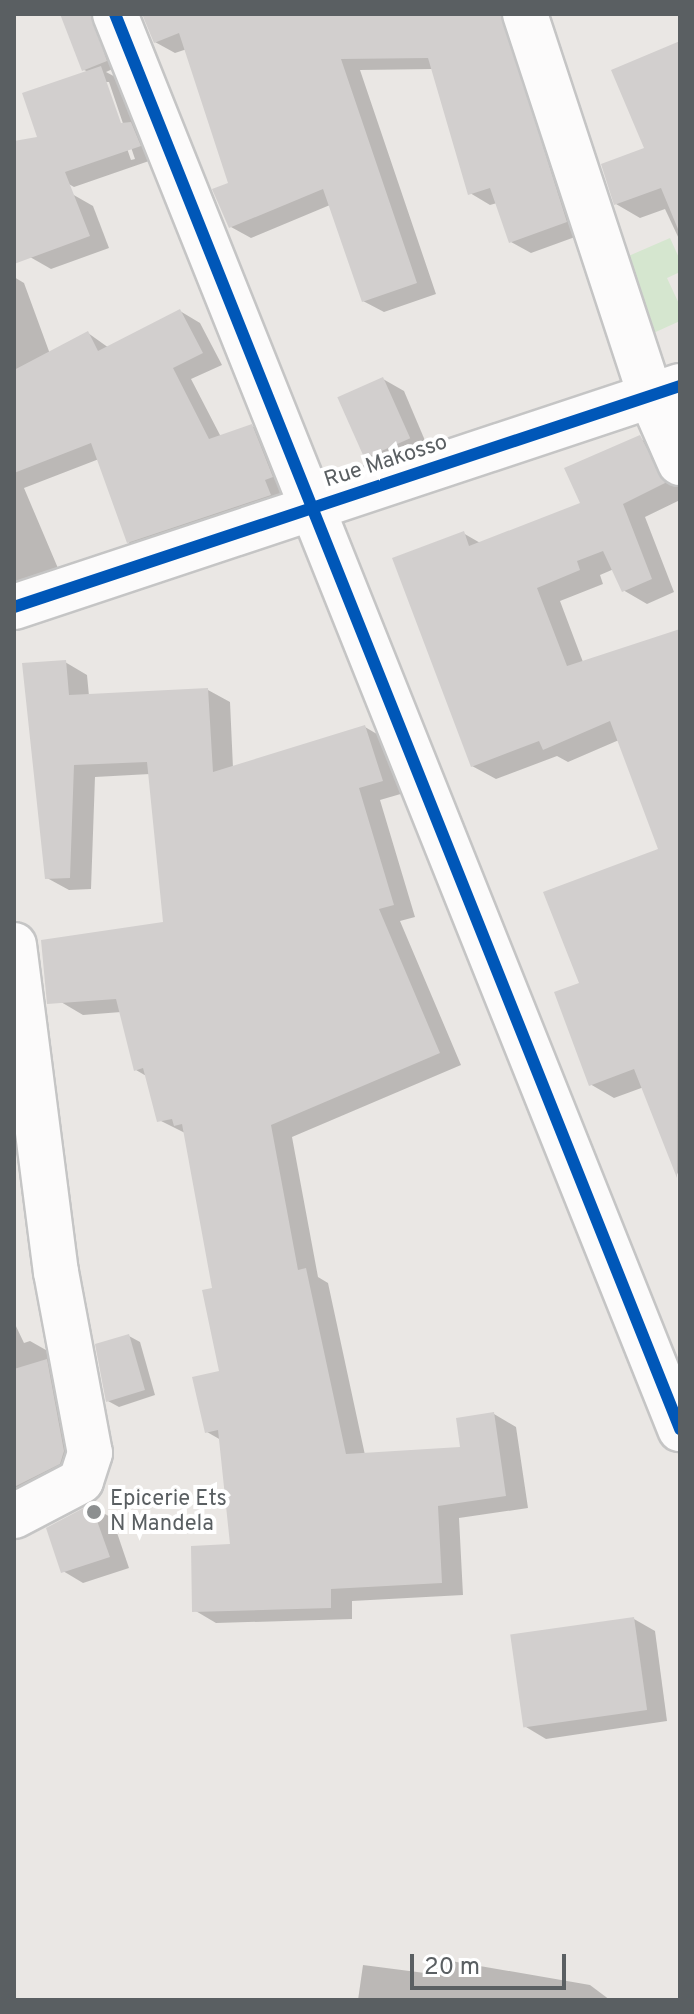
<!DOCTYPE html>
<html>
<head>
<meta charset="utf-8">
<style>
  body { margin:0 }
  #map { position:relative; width:694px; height:2014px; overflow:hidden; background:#eae7e4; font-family:Overpass,sans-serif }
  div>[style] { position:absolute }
  .green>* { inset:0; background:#d5e6cf }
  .shadow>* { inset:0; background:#0003 }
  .building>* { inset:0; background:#d2cfce; transform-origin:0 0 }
  .roads { filter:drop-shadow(2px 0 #c5c5c5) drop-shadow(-2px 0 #c5c5c5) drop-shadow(0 2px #c5c5c5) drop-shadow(0 -2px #c5c5c5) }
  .minor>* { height:44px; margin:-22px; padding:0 22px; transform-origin:22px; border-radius:22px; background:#fcfbfb }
  .cycleway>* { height:12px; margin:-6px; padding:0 6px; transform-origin:6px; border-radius:6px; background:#0057b8 }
  .dots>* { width:22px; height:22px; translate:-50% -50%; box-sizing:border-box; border:4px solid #fff; border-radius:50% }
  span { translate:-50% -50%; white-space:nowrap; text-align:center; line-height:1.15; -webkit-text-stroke:8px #fff; paint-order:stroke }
  .street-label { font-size:22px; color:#5a5f62 }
  .poi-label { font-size:22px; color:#5a5f62 }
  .left { translate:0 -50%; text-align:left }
  .frame { position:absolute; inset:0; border:16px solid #5a5f62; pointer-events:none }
  .scale { position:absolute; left:410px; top:1954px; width:156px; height:36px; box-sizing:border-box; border:4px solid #5a5f62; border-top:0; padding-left:10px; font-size:24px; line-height:28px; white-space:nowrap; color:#5a5f62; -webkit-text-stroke:6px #fff; paint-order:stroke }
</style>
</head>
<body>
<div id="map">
  <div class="green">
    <i style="clip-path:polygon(670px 238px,680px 260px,680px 272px,667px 278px,680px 306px,680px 321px,649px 335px,617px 261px)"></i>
  </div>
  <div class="shadow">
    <i style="clip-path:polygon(evenodd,79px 14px,100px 14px,117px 67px,106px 72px,121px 80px,149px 161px,74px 187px,53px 175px,89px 72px,84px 70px,79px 14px,104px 82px,109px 82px,135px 159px,131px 160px,104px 82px)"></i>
    <i style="clip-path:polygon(144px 14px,526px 14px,586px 233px,531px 253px,511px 242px,497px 203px,490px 205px,470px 193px,433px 69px,360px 70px,436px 294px,384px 312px,363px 301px,330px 205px,251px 238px,231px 227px,230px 184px,187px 49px,175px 53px,155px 42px)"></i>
    <i style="clip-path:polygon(680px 43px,680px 241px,665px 209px,640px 218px,616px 204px,646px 150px)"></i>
    <i style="clip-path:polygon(72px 194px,93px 206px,109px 248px,51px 269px,30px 257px)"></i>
    <i style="clip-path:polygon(14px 277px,24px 283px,50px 354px,88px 333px,109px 348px,180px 311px,200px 323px,222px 365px,191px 379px,221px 437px,252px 426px,271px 438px,290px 506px,148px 553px,128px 542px,99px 459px,24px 488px,63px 580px,14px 601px)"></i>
    <i style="clip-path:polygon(383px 379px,404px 391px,429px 450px,386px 469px,366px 457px)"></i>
    <i style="clip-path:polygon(641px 439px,665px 453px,680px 482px,680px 500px,645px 517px,674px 592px,647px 604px,623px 590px,614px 569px,600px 575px,603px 584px,560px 601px,583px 662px,680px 631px,680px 1180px,644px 1087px,614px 1098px,590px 1084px,581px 984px,661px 850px,619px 740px,568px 762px,557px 756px,496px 779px,472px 766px,463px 533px,482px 544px,583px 504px)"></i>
    <i style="clip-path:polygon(65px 662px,87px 675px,89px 696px,208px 690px,230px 702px,233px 768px,365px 727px,387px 740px,404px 793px,380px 800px,415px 917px,400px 921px,461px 1065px,292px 1137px,318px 1277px,328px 1283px,365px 1455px,462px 1449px,494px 1414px,516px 1427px,528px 1508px,459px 1518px,463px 1595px,352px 1601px,352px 1619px,216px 1623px,194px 1610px,233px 1546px,221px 1440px,207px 1432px,221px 1373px,215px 1289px,185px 1133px,161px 1121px,148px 1077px,136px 1070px,121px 1012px,83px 1015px,61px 1002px,165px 923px,150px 774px,95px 777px,91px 889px,69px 890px,47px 878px)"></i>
    <i style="clip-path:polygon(14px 1322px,24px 1343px,30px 1341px,53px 1354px,83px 1476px,14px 1502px)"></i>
    <i style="clip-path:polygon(129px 1336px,140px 1342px,155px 1395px,119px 1407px,108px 1401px)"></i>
    <i style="clip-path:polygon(91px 1506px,112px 1518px,129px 1568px,83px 1583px,63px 1571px)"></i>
    <i style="clip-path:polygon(634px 1619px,655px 1631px,667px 1721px,546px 1739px,526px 1727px)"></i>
    <i style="clip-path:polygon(451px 1961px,590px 1985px,610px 2000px,358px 2000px,363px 1965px,448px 1976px)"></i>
  </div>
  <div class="building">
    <i style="clip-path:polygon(60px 14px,91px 14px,107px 61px,82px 71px)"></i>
    <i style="clip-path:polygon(142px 14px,501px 14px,567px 222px,509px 243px,490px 188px,468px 195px,428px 58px,341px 59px,417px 283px,362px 302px,323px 189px,229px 228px,212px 189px,228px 183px,179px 33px,154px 43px)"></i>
    <i style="clip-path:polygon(680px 41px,680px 234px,661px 188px,614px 205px,601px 164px,644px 148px,611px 70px)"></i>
    <i style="clip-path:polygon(101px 66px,121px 123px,131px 122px,141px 146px,65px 172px,90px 236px,14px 264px,14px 141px,37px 137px,22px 93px)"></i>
    <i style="clip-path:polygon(180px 309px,203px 353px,173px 368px,209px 439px,252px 424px,273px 477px,265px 480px,271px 495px,127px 543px,91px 443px,14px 473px,14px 370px,88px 331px,98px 351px)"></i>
    <i style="left:383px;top:377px;width:67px;height:50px;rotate:66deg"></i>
    <i style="clip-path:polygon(640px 435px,665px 483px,623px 504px,652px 579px,622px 592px,603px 551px,577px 561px,580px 570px,537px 588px,567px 666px,680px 629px,677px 1178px,634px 1069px,589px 1086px,554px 992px,579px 983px,543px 892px,658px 849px,610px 721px,543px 750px,539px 741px,471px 767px,392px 558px,464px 531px,469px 546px,580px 503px,564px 468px)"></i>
    <i style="clip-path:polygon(66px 660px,69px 695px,208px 688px,213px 772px,365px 725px,383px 781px,359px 788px,394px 905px,379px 909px,440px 1053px,271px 1125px,298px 1270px,306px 1268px,346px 1454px,460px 1447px,456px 1418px,494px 1412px,506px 1496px,438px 1506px,442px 1583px,331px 1589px,331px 1608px,192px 1612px,191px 1546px,230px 1544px,218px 1430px,205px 1433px,192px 1377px,219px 1371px,202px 1290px,212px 1288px,182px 1124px,174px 1126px,172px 1119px,157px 1122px,143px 1068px,134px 1071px,116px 999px,47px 1004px,41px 940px,163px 922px,147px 762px,74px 765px,70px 878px,45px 879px,22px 663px)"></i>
    <i style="clip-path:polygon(129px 1334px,145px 1390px,106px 1402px,95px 1344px)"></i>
    <i style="clip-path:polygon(47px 1359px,64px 1451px,60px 1464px,14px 1487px,14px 1369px)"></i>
    <i style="clip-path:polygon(91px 1504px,110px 1557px,61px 1573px,46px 1528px)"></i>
    <i style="left:634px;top:1617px;width:94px;height:125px;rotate:82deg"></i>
  </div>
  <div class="roads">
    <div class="minor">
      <i style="left:115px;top:14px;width:1524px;rotate:68.23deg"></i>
      <i style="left:525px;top:14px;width:403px;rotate:71.8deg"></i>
      <i style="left:651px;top:397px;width:72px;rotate:66.3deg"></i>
      <i style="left:14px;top:607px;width:702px;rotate:-18.36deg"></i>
      <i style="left:14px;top:945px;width:330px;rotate:82.7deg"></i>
      <i style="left:56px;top:1272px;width:184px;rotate:79.4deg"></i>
      <i style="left:90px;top:1453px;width:29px;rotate:108deg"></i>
      <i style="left:81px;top:1481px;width:76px;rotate:152.4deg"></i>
    </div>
  </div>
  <div class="cycleway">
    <i style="left:115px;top:14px;width:1524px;rotate:68.23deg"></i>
    <i style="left:14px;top:607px;width:702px;rotate:-18.36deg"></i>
  </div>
  <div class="dots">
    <i style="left:94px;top:1512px;background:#8c8f90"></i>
  </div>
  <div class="street-label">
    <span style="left:386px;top:462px;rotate:-18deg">Rue Makosso</span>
  </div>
  <div class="poi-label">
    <span class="left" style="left:110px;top:1512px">Epicerie Ets<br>N Mandela</span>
  </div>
  <div class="frame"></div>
  <div class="scale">20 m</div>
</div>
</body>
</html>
